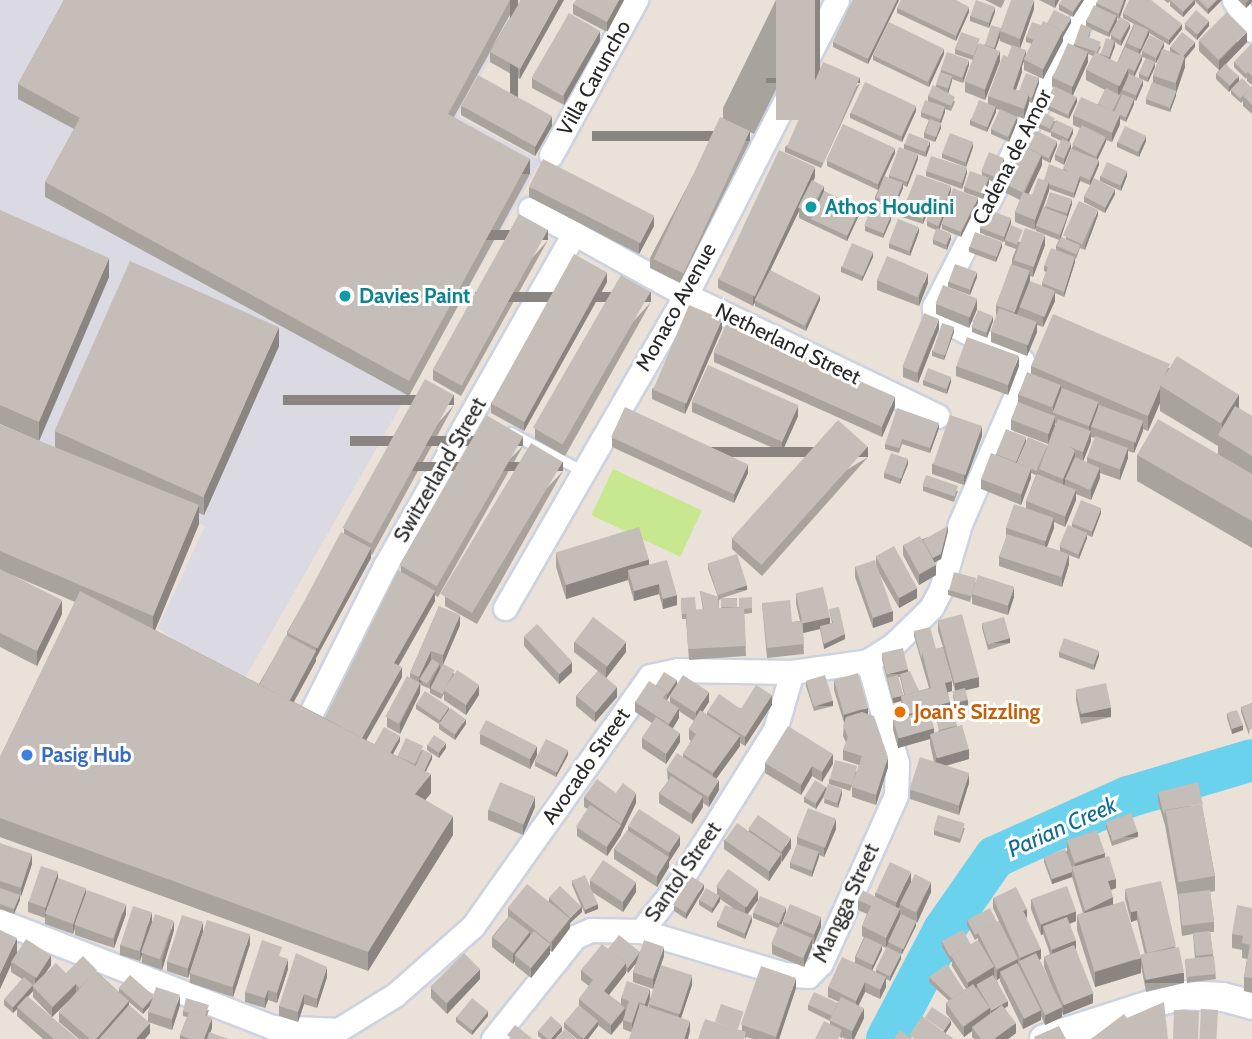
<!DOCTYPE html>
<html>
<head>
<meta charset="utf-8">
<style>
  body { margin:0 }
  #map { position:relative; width:1252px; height:1039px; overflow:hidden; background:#eae1d8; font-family:Cabin,sans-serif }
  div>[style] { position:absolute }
  .industrial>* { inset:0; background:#dbd9e1 }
  .pitch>* { inset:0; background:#c8e88f; transform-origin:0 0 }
  .river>* { height:42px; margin:-21px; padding:0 21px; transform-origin:21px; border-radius:21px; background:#6ad2ec }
  .roads { filter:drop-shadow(2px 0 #cdd2e0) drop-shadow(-2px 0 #cdd2e0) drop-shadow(0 2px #cdd2e0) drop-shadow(0 -2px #cdd2e0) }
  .service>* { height:10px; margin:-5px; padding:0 5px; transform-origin:5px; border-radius:5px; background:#fff }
  .minor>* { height:23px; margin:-11.5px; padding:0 11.5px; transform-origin:11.5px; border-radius:11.5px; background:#fff }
  .tertiary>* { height:28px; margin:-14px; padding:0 14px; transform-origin:14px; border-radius:14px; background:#fff }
  .wall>* { inset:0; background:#a9a39e }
  .shaded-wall>* { inset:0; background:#8a8581; transform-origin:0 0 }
  .building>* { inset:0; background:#c5beb8; transform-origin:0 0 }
  .dots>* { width:19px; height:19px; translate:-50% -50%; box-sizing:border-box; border:4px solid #fff; border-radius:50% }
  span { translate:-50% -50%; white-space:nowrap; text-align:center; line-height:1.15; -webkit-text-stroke:6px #fff; paint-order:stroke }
  .street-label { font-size:21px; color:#272727 }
  .culture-label { font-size:21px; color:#0d838f; font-weight:700 }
  .left { translate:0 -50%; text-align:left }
  .food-label { font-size:21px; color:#c56008; font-weight:700 }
  .shop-label { font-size:21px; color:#366cbe; font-weight:700 }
  .water-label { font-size:23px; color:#0f6e93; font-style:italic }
</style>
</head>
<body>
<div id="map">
  <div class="industrial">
    <i style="clip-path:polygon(0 0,522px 0,458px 116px,541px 161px,240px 687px,158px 628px,205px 526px,0 438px)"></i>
  </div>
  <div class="pitch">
    <i style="left:613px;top:469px;width:98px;height:51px;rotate:25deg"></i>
  </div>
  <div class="river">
    <i style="left:887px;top:1039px;width:123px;rotate:-62.4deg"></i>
    <i style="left:944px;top:930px;width:89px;rotate:-55.1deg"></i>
    <i style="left:995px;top:857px;width:146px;rotate:-24.3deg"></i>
    <i style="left:1128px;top:797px;width:129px;rotate:-16.6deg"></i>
  </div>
  <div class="roads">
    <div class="service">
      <i style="left:511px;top:433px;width:81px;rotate:28.2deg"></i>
    </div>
    <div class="minor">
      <i style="left:1234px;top:0;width:35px;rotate:59deg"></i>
      <i style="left:551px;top:155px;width:177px;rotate:-61.3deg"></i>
      <i style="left:530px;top:209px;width:178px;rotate:28.9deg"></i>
      <i style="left:686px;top:295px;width:279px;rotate:25.7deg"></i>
      <i style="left:505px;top:608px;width:362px;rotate:-60deg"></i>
      <i style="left:686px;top:295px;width:331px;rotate:-62.9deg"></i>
      <i style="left:312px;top:711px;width:162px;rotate:-63.3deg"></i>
      <i style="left:385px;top:566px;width:383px;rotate:-60.4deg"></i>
      <i style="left:0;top:921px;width:292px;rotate:21.3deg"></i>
      <i style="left:272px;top:1027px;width:66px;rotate:2.6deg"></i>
      <i style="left:338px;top:1030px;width:67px;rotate:-31.6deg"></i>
      <i style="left:395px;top:995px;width:104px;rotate:-41.5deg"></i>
      <i style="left:473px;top:926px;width:306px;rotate:-54.7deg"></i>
      <i style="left:650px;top:676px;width:29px;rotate:-12deg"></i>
      <i style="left:678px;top:670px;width:114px;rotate:1deg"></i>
      <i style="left:792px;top:672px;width:77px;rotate:-8.2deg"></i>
      <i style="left:868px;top:661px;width:30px;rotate:-33deg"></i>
      <i style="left:893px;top:645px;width:53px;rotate:-44.2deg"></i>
      <i style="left:931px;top:608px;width:21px;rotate:-62deg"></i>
      <i style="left:941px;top:589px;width:68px;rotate:-73.7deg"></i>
      <i style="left:960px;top:524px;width:166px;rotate:-66.5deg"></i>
      <i style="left:1026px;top:372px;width:12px;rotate:-110deg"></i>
      <i style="left:1022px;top:361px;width:99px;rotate:-152.4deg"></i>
      <i style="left:934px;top:315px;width:8px;rotate:-90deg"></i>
      <i style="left:934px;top:307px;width:345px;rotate:-62.8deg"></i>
      <i style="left:641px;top:931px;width:61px;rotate:-51.6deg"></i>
      <i style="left:679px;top:883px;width:181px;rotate:-57.9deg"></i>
      <i style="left:775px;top:730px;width:60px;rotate:-73.7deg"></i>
      <i style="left:493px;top:1039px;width:131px;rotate:-51.2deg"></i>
      <i style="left:575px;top:937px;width:17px;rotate:-24deg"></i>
      <i style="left:591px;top:930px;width:50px;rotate:1.1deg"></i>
      <i style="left:641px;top:931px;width:149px;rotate:16.7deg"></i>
      <i style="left:784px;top:974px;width:24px;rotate:5deg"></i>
      <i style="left:808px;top:976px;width:18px;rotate:-45deg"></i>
      <i style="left:821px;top:963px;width:184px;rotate:-65.9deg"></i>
      <i style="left:896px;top:795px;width:32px;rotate:-88deg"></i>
      <i style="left:897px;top:763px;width:106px;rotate:-105.9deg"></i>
    </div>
    <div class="tertiary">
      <i style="left:1044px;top:1039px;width:143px;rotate:-17.9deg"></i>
      <i style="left:1180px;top:995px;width:43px;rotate:2.7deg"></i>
      <i style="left:1223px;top:997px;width:30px;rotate:15deg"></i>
    </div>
  </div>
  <div class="wall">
    <i style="clip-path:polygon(64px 0,518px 0,490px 51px,521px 0,520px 79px,490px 62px,490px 52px,454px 117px,530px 174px,409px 396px,45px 197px,45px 182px,74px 129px,18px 99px,18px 84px)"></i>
    <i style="clip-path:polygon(624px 0,607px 32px,573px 14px,573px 4px)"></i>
    <i style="clip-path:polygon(776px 0,820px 0,754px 134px,750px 132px,750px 141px,680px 283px,650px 268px,650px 258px,723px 118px,723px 108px)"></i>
    <i style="clip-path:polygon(853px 0,899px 0,868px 64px,833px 47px,833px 42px)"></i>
    <i style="clip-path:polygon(985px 0,1005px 0,1001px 8px)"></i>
    <i style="clip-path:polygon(1039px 0,1059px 0,1055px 8px)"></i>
    <i style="clip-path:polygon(1084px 0,1073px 17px,1059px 10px,1059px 4px)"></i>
    <i style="clip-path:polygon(evenodd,1126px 0,1120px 17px,1130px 28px,1121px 46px,1115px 42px,1115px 46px,1110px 59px,1117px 63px,1134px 24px,1123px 18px,1123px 13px,1182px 29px,1169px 45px,1164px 42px,1163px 49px,1170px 52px,1170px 47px,1195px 47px,1185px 59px,1185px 67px,1170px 112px,1146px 104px,1146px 99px,1153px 82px,1153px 75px,1160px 56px,1156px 63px,1155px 63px,1155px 67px,1148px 82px,1139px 78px,1139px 73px,1146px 58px,1142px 57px,1142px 60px,1134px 76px,1143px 85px,1136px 101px,1134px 100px,1134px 104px,1126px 122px,1120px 119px,1120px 124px,1112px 142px,1106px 140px,1097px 160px,1099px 165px,1092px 182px,1115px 194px,1105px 213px,1084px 202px,1084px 197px,1090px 185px,1080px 181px,1074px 198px,1049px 189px,1043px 207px,1045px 208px,1045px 206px,1072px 204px,1061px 237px,1066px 239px,1066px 237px,1098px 215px,1085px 250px,1080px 248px,1076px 259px,1075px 259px,1075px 262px,1064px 297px,1055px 293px,1055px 301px,1043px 327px,1037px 325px,1037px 332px,1027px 356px,991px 342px,991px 332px,997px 315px,996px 315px,996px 305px,1012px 265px,1012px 259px,1016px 249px,1005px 245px,1005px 240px,1045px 245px,1033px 277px,1030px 276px,1029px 282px,1042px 286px,1042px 283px,1046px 272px,1044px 271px,1044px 266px,1056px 250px,1056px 246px,1059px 240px,1036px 231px,1036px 227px,1035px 230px,1015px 222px,1015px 212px,1020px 200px,1002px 191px,1002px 182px,1026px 148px,1057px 146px,1050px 163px,1042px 159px,1042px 165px,1028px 194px,1032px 195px,1044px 180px,1063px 170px,1080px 128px,1073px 125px,1073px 115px,1098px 104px,1105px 90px,1086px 80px,1086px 70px,1093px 56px,1088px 54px,1088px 62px,1073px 95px,1077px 102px,1069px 119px,1046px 109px,1046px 104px,1054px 88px,1052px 87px,1052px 77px,1086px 26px,1086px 21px,1096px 6px,1096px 3px,1126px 0,1117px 18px,1119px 19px,1111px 35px,1111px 40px,1100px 54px,1098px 53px,1101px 47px,1089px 38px,1091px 29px,1109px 37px,1117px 21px,1117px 18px,1126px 0,1149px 33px,1164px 42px,1142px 51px,1142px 55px,1140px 54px,1149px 35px,1149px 33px)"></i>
    <i style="clip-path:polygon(1164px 0,1222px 0,1208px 14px,1195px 1px,1195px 4px,1183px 17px,1170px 6px,1170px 1px,1168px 3px)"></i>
    <i style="clip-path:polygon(1238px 0,1252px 0,1252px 2px,1246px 8px)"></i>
    <i style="clip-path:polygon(897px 8px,969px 12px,956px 41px,897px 13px)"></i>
    <i style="clip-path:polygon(1034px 9px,1020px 48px,1026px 56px,1032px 44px,1026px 42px,1026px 37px,1041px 25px,1047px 23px,1071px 23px,1063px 37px,1063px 41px,1043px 79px,1024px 70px,1024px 61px,1022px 66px,1022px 72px,1016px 90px,1019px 91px,1039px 83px,1032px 103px,1029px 102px,1024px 119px,1017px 116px,1017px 122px,1009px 142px,991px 134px,991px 129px,1000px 110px,996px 109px,996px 112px,987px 132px,970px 125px,970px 120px,988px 104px,988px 96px,1008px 57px,1012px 46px,1000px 41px,1000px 37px,995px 49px,1000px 61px,985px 100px,965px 92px,965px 82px,973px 60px,955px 54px,955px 49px,980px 44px,984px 45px,1001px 28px)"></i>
    <i style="clip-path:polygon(995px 12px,989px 28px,970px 21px,970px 16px)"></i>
    <i style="clip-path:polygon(1185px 24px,1209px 26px,1197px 40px,1185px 29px)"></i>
    <i style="clip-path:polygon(600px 41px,564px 105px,532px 88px,532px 78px)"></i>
    <i style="clip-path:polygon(1199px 41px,1247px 42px,1226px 64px,1239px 81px,1251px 87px,1252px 86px,1252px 114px,1243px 106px,1243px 101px,1241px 103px,1231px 94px,1231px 89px,1229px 92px,1216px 79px,1216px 74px,1219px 70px,1199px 51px)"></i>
    <i style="clip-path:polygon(1252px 45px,1252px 85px,1247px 81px,1247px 77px,1246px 79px,1234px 67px,1234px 62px)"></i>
    <i style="clip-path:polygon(944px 54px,929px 87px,873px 60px,873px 55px)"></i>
    <i style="clip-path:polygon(969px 65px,963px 83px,952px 79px,948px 93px,955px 102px,951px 111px,945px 109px,945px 112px,941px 123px,941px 128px,935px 142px,924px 138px,924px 133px,929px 120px,921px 117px,921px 112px,928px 101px,928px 96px,936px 86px,941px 70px)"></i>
    <i style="clip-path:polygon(860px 83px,821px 168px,785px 152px,785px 147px)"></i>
    <i style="clip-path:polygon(461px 106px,552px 126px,535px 156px,461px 115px)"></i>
    <i style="clip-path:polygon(916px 111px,902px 142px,850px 118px,850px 113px)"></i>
    <i style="clip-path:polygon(1034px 121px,1055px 121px,1073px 133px,1069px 142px,1071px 148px,1064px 165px,1055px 160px,1055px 155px,1061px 141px,1051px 136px,1051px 132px,1050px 133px,1034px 126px)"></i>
    <i style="clip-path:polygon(1146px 141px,1139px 157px,1117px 147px,1117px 142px)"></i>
    <i style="clip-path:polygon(904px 144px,930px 146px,926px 157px,904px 149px)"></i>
    <i style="clip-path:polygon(973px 147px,966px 167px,942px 158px,942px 153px)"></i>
    <i style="clip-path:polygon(895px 153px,884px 176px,889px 178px,889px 175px,918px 159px,907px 187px,903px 185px,903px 188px,894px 209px,875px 202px,875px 197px,878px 190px,827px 166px,827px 161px)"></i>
    <i style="clip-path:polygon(1004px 163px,996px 183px,989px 180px,989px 183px,983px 199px,964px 192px,964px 187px,982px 175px,982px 172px)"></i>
    <i style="clip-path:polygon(926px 171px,967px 173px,962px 189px,926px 176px)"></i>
    <i style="clip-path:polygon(1100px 176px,1127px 176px,1121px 191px,1100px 181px)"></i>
    <i style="clip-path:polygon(815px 177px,813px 181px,824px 191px,860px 213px,847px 241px,799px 218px,799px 211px,770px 270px,820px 300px,806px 331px,755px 306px,755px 303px,753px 306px,718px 288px,718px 279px)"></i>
    <i style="clip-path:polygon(529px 187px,654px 226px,639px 254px,529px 197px)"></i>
    <i style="clip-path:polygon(951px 191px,944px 211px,939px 229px,951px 239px,947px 250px,933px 244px,933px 239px,936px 230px,927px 226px,927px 221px,930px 212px,928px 211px,923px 224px,902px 217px,902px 212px)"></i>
    <i style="clip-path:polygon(978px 203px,961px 237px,942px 229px,942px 224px)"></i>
    <i style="clip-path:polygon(0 210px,109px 277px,39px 441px,0 424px)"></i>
    <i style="clip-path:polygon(891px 220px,883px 238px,865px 231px,865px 226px)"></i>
    <i style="clip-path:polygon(1011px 223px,1004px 242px,980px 233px,980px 228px)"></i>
    <i style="clip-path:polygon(919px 232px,910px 256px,889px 248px,889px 243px)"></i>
    <i style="clip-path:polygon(548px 240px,461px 396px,433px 380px,433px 370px)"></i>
    <i style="clip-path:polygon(969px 247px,1002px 247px,996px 262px,969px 252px)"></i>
    <i style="clip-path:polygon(873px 257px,862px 281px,841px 272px,841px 267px)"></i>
    <i style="clip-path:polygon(977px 277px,970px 295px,948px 287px,948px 282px)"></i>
    <i style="clip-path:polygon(877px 280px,928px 283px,919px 306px,877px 290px)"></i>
    <i style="clip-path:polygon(607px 282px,524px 431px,491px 413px,491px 403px)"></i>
    <i style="clip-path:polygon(651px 302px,565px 456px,535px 439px,535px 429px)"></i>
    <i style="clip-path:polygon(936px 304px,977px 309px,969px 328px,936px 314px)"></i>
    <i style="clip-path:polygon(993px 321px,987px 338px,972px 332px,972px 327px)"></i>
    <i style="clip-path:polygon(722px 329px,685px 414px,652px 399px,652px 389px)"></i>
    <i style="clip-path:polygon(939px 329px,918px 383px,903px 377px,903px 367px)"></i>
    <i style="clip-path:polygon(954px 332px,944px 360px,932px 356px,932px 351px)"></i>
    <i style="clip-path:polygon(279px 346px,204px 515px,199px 513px,199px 524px,155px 630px,259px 684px,287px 635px,287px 632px,344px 533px,344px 529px,454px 405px,372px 555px,371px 554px,371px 558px,316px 658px,316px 661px,294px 702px,325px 718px,401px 571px,401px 566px,523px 446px,438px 597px,435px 595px,435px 601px,399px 665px,402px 677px,366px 740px,374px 744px,400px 741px,393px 754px,397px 756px,423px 750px,432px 759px,426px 771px,431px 793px,425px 800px,453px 835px,368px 971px,0 837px,0 757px,75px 602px,12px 575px,62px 614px,37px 666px,0 647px,0 425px,55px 448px,55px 431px)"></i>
    <i style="clip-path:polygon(714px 352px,895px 407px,882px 437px,714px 362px)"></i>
    <i style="clip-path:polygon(956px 366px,1019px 366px,1008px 395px,956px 376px)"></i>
    <i style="clip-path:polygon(evenodd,1031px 366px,1170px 368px,1252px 416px,1252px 548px,1137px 481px,1137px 455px,1218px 454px,1218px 446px,1160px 411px,1160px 403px,1148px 431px,1143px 429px,1134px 453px,1128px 451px,1128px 458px,1120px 480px,1100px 473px,1100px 478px,1091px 500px,1076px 494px,1076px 500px,1065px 527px,1054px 522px,1054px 528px,1047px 547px,1060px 551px,1060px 547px,1072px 526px,1072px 523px,1101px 513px,1092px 537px,1087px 535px,1087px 538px,1079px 559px,1069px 555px,1069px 564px,1062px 587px,999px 566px,999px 557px,1006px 538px,1006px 528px,1026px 508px,1026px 501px,1036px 475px,1031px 473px,1031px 478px,1021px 505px,981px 489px,981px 479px,996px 454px,1026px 442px,1017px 463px,1047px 447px,1056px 424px,1055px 423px,1048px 444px,1011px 430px,1011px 420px,1018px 402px,1018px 394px,1031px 374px,1031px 366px,1091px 430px,1091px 437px,1095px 438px,1087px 458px,1087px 463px,1083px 461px,1091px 441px,1091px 430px)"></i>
    <i style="clip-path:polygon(923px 380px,951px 382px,947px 394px,923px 385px)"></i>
    <i style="clip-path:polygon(692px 402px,798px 416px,782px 452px,692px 412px)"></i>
    <i style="clip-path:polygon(939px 428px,930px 453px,902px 444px,899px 453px,885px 449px,885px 444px)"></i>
    <i style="clip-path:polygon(982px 436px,964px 485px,932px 474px,932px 464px)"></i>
    <i style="clip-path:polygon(612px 437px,748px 473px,734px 503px,612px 447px)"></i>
    <i style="clip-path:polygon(868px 457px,762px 576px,732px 549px,732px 539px)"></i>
    <i style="clip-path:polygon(908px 464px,900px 484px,884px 478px,884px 473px)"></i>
    <i style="clip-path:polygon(563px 471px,477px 624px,445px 606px,445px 596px)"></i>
    <i style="clip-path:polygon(923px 486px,958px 491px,954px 502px,923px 491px)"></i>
    <i style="clip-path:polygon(948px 531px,941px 559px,935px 562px,936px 575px,919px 585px,903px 555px,903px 545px)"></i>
    <i style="clip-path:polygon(556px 553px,649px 564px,677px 605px,663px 609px,659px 594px,634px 601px,628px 580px,566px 599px,556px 567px)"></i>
    <i style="clip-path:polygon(876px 557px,917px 598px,899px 608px,879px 573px,893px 621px,873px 628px,855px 577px,855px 567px,876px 563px)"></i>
    <i style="clip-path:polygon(evenodd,708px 564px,747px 590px,722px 598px,737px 607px,739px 607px,752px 597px,752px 613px,744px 614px,746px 656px,689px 660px,686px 619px,682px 619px,681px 598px,696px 610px,703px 610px,700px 591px,718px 597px,708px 569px,708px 564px,721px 599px,721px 608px,719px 609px,719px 600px,721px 599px)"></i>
    <i style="clip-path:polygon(976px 582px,1014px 597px,1008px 615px,972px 604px,972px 595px,970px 602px,948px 595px,948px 590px)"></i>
    <i style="clip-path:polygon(796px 594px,830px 624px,832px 623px,829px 609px,845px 639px,824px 649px,820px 629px,803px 633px,804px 654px,767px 658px,762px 603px,792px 622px,800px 621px,796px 604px)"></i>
    <i style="clip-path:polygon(439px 606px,460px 625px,443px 664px,479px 695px,466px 715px,444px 700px,444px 694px,441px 699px,430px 693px,430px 689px,421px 685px,421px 682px,420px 693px,400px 734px,387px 727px,387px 717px,410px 678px,410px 673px)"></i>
    <i style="clip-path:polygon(evenodd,938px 621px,979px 687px,965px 690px,968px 705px,956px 708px,953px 697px,953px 692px,955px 691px,947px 662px,952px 691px,948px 692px,950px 711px,957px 726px,969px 759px,946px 766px,969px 783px,959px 815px,910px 799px,910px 790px,934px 762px,930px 744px,930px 739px,898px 748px,893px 730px,893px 720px,904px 717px,901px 706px,901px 701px,893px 703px,882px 659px,882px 654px,908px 671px,919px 691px,929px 688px,914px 636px,914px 631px,936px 649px,943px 647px,938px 631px,938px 621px,898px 677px,900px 677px,904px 695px,903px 695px,898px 677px,938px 621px,936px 716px,939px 731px,934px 733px,931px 718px,936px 716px)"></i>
    <i style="clip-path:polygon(982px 623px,1010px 643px,988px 650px,982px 628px)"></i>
    <i style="clip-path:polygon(524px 636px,572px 672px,559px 684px,524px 646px)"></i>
    <i style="clip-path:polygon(574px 642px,626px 652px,606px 678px,617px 697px,595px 722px,576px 706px,576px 696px,598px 671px,574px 652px)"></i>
    <i style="clip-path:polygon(1059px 652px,1099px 656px,1094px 670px,1059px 657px)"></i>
    <i style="clip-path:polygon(677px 680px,667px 700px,670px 703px,670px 696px,709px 702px,702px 712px,707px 715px,707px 712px,772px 705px,745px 746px,740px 743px,740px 746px,716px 779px,719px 790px,709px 807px,703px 803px,703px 807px,692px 824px,659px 803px,659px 793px,668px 781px,667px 770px,683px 757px,683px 754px,691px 741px,689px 739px,689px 729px,694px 721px,679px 711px,679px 718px,673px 728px,680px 742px,666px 764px,642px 748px,642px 738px,652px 723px,635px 712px,635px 702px,656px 685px)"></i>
    <i style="clip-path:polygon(834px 680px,868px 714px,888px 767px,876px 805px,852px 797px,852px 787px,859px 765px,843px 760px,843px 750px,846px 743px,843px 736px,844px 723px,834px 690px)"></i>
    <i style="clip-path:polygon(806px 681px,833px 706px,814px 711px,806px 686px)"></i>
    <i style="clip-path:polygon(1076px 690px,1111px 717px,1081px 724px,1076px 700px)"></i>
    <i style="clip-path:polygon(1252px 703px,1249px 735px,1241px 712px,1241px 707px)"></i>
    <i style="clip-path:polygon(416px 704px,466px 724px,455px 740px,439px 729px,439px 724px,416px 709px)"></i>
    <i style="clip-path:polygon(1227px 713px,1243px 730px,1232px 734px,1227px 718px)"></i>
    <i style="clip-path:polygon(480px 734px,537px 755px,530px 769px,480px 744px)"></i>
    <i style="clip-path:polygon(427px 745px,446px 748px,439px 758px,427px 750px)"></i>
    <i style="clip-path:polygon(833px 754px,822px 782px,812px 776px,801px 795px,765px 773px,765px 763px)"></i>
    <i style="clip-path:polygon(568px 755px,556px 777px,535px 766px,535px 761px)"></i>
    <i style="clip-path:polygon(857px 771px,850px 791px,829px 784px,829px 779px)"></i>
    <i style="clip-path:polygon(826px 787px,842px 794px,838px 808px,824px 803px,825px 795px,816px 809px,804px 802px,804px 797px)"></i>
    <i style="clip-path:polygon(1158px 792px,1203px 811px,1215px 876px,1215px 891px,1210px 892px,1214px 922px,1214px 932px,1210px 932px,1216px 979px,1187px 983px,1185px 960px,1195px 959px,1193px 934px,1182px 936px,1178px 897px,1165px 825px,1158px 802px)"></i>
    <i style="clip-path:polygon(616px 793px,636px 803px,621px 834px,621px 833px,621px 835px,607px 856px,577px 836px,577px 827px,588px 809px,584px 807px,584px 797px)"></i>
    <i style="clip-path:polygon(535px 807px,523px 835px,488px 820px,488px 810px)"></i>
    <i style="clip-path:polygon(1106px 822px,1138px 837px,1112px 846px,1106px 827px)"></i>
    <i style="clip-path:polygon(628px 826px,680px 845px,669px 862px,669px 867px,657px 887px,614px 859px,614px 849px,628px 830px)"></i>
    <i style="clip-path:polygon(965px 828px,960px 843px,934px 835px,934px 830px)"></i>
    <i style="clip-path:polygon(749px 829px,791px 848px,782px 862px,781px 861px,781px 863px,769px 881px,724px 849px,724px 840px,749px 831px)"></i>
    <i style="clip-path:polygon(836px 829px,824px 857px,819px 855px,812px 877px,790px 868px,790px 863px,797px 844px,797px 837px)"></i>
    <i style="clip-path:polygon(1067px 841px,1105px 857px,1116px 888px,1111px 890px,1113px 904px,1141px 973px,1095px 987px,1077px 930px,1077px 915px,1083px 913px,1072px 877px,1052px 884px,1044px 862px,1044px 857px,1067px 851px)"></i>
    <i style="clip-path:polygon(0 843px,32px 864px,14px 914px,0 909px)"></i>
    <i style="clip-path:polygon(58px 878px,86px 894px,126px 914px,114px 948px,75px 935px,75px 929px,73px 934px,45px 924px,45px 917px,45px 918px,28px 912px,28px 902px)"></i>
    <i style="clip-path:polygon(572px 880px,590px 886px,590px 880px,636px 892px,623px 912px,592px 892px,598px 909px,585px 914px,582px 907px,582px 912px,570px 923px,570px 928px,552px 952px,550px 951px,550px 954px,531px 978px,515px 965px,515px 961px,513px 964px,492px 947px,492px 937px,508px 917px,508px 908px,549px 901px,549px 897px,581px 906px,572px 885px)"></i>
    <i style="clip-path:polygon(evenodd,911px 881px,931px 892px,917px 923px,916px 922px,916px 926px,902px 954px,901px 954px,901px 959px,890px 981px,886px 979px,886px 987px,880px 999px,865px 992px,859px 1005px,864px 1018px,854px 1039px,846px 1039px,842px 1037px,842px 1039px,830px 1024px,830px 1021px,808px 1010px,808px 1005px,838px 1003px,839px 1002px,828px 997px,828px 987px,855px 962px,855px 957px,864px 937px,862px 936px,862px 926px,867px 914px,858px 910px,858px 900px,875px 897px,875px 893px,911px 881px,887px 944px,887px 947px,876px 969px,876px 972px,872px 970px,882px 950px,882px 946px,886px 948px,887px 944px)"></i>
    <i style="clip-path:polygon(717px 887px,758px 900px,748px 914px,752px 921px,745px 939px,717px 927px,717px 922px,733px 908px,720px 899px,720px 901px,712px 913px,699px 905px,699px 900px,717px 895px)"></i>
    <i style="clip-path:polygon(704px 889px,686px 919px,674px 911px,674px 906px)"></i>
    <i style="clip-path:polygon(1125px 889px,1176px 948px,1184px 983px,1146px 992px,1141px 966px,1141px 956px,1145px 955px,1137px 920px,1131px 922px,1125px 899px)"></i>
    <i style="clip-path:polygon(993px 898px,1026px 919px,1041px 959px,1039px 959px,1051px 984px,1044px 967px,1044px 957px,1050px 954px,1043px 934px,1041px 935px,1031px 909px,1031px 899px,1076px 921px,1070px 924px,1076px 950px,1093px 1003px,1063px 1015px,1062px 1012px,1062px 1017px,1045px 1025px,1041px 1016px,1041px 1020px,1023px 1029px,1000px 981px,1000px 978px,997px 980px,994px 974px,1008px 1006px,1005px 1008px,1016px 1033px,1008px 1039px,974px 1039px,972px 1037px,972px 1031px,964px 1037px,946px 1013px,946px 1003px,949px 1001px,929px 982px,929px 977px,964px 990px,966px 989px,952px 966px,952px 962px,951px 962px,942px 947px,942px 942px,971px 945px,978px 941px,978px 938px,975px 940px,967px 925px,967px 920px,997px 922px,999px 921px,993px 908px)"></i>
    <i style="clip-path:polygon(1252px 908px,1252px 993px,1244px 991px,1244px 977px,1247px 959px,1242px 958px,1242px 950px,1232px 948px,1232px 934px)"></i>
    <i style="clip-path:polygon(786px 912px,781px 925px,783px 926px,783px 922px,821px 927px,814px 944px,812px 944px,812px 947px,804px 967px,772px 954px,772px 944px,778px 928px,753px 918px,753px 913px)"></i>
    <i style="clip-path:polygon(152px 921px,174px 930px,162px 970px,142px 963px,142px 954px,140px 961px,120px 955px,120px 945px)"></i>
    <i style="clip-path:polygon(0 930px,17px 953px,51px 965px,42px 978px,66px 974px,97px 972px,119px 992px,119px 988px,154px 996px,180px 1005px,172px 1030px,148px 1022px,148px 1012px,151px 1005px,143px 1014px,129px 1002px,129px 1005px,150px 1033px,145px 1039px,79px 1039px,59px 1022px,59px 1012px,69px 1001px,52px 1017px,33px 997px,33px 991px,28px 997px,77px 1039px,43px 1039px,17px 1016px,17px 1009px,13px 1013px,4px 1005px,4px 1000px,22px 979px,11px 972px,11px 965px,0 989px)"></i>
    <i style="clip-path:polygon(203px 932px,188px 978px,167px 971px,167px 962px)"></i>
    <i style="clip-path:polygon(250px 944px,233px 997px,190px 983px,190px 973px)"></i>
    <i style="clip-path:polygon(608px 949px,640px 952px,664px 956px,653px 989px,633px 982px,633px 972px,636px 963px,628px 973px,626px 971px,626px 973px,609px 995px,621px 1004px,621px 998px,650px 999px,648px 1007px,649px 1007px,649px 1004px,692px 985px,681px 1018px,690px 1031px,631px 1032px,623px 1029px,623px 1021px,611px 1035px,598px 1025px,598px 1026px,588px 1039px,577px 1039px,564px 1028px,564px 1023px,579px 1006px,579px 999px,589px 986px,581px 980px,581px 970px)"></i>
    <i style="clip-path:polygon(282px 957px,288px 969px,277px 1003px,268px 1000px,265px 1008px,245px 1002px,245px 992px)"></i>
    <i style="clip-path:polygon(327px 977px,317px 1008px,304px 1004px,298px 1022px,279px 1016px,279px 1006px)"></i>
    <i style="clip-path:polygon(480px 979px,447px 1014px,431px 998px,431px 988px)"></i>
    <i style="clip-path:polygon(796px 988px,779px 1039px,753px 1039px,746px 1037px,746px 1039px,740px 1030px,742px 1031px,742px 1025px)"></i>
    <i style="clip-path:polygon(209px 1010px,207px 1016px,212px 1028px,210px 1033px,228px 1039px,180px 1039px,180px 1035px,187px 1017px,183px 1016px,183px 1011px)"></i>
    <i style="clip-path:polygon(488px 1016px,472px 1035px,456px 1022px,456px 1017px)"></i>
    <i style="clip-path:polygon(538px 1031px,562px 1031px,555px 1039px,542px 1039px,538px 1036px)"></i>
  </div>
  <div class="shaded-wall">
    <i style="left:510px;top:0;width:8px;height:130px"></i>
    <i style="clip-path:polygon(558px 0,564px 0,520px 79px,520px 69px)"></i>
    <i style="clip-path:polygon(619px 0,624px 0,607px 32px,607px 22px)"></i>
    <i style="left:815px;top:0;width:5px;height:138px"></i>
    <i style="clip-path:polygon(897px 0,899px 0,868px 64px,868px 59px)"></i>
    <i style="clip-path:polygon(1034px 0,1034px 9px,1020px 49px,1020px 39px)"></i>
    <i style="clip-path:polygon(1055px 0,1059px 0,1055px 8px)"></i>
    <i style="clip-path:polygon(1081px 0,1084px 0,1073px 17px,1073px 12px)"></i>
    <i style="clip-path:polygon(1124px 0,1126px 0,1119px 19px,1119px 14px)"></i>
    <i style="clip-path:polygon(1195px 0,1195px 4px,1183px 17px,1183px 12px)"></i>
    <i style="clip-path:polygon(1217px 0,1222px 0,1208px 14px,1208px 9px)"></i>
    <i style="clip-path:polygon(1249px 0,1252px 0,1252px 2px,1246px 8px,1246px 3px)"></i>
    <i style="clip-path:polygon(969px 7px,969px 12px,956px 41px,956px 36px)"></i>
    <i style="clip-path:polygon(995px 7px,995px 12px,989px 28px,989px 23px)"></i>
    <i style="clip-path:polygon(1117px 16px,1117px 21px,1109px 37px,1109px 32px)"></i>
    <i style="clip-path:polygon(1071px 18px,1071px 23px,1063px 37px,1063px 32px)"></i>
    <i style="clip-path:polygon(1209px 21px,1209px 26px,1197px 40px,1197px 35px)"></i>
    <i style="clip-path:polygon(1130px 23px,1130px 28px,1121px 46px,1121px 41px)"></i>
    <i style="clip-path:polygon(1182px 24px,1182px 29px,1169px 45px,1169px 40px)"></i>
    <i style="clip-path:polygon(1149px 30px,1149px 35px,1139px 55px,1139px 50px)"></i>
    <i style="clip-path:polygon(600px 31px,600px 41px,564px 105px,564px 95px)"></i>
    <i style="clip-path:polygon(1063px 31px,1063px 41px,1043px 79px,1043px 70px)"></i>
    <i style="clip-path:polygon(1000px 32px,1000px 37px,993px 56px,993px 51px)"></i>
    <i style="clip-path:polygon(1247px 32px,1247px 42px,1219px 71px,1219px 61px)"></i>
    <i style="clip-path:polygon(1115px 41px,1115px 46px,1109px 62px,1109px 57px)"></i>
    <i style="clip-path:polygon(1164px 42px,1164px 47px,1156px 63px,1156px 58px)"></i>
    <i style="clip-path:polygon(1195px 42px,1195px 47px,1185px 59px,1185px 67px,1176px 93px,1176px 83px,1183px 57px)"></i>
    <i style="clip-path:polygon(944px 49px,944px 54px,929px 87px,929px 82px)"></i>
    <i style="clip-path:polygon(1026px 50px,1026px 55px,1022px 66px,1022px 72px,1013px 98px,1013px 89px)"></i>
    <i style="clip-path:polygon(1000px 51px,1000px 61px,985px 100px,985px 90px)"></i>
    <i style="clip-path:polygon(1088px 52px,1088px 62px,1072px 97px,1072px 87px)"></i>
    <i style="clip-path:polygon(1142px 55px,1142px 60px,1134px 78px,1134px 73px)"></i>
    <i style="clip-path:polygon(969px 60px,969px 65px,963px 83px,963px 78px)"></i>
    <i style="clip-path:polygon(1155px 62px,1155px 67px,1148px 82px,1148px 77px)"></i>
    <i style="clip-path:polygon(1128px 68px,1128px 78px,1118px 97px,1118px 87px)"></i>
    <i style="clip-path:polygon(952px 76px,952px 81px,948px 94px,948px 89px)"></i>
    <i style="clip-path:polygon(1239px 76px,1239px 81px,1229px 92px,1229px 87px)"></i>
    <i style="left:860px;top:78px;width:5px;height:94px;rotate:90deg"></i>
    <i style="clip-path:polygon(1039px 78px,1039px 83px,1032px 103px,1032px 98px)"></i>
    <i style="clip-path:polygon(1143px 80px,1143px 85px,1136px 101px,1136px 96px)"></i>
    <i style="clip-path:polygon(1176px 91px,1176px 96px,1170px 112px,1170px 107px)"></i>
    <i style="clip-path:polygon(1029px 94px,1029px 104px,1024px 119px,1024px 109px)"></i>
    <i style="clip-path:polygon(1077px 97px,1077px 102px,1069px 119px,1069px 114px)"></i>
    <i style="clip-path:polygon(1134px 99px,1134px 104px,1126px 122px,1126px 117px)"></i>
    <i style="clip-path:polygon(916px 106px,916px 111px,902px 142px,902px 137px)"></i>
    <i style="clip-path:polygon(945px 107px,945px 112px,941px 123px,941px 128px,935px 142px,935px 137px)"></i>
    <i style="clip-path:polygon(996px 107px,996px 112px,987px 132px,987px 127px)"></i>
    <i style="clip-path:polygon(1120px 114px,1120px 124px,1112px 142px,1112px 132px)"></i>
    <i style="clip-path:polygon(552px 116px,552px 126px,535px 156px,535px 146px)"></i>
    <i style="clip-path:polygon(1017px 117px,1017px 122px,1009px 142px,1009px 137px)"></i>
    <i style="clip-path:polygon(1073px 128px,1073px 133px,1068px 144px,1068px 139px)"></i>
    <i style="left:750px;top:131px;width:10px;height:158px;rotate:90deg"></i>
    <i style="clip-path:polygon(1146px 136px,1146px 141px,1139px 157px,1139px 152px)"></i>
    <i style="clip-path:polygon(1106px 137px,1106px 142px,1097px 161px,1097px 156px)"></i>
    <i style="clip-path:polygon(930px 141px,930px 146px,926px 157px,926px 152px)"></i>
    <i style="clip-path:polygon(1057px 141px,1057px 146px,1050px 163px,1050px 158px)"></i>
    <i style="clip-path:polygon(973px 142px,973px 147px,966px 167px,966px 162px)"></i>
    <i style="clip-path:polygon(1071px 143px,1071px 148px,1064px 165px,1064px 160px)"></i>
    <i style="clip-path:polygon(895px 148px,895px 153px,878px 190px,878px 185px)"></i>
    <i style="clip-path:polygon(918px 154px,918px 159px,907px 187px,907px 182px)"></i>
    <i style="clip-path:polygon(1042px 155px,1042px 165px,1025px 202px,1025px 192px)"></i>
    <i style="clip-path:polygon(1004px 158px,1004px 163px,996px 183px,996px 178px)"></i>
    <i style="left:530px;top:159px;width:15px;height:253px;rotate:90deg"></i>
    <i style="clip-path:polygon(1099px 160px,1099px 165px,1090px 185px,1090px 180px)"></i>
    <i style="clip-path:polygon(815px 167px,815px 177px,800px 209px,799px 208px,799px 211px,753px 306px,753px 296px)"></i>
    <i style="clip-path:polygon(967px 168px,967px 173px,962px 189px,962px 184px)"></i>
    <i style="clip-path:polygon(1127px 171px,1127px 176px,1121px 191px,1121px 186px)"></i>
    <i style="clip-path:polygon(1080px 176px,1080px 181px,1074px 198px,1074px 193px)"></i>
    <i style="clip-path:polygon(989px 178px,989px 183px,983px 199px,983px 194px)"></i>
    <i style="clip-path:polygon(1049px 182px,1049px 191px,1035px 230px,1035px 220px)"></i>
    <i style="clip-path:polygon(903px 183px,903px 188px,894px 209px,894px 204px)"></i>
    <i style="clip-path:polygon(824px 186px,824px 196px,811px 219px,811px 214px)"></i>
    <i style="clip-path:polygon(951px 186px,951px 191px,943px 214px,943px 209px)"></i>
    <i style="clip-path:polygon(1115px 189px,1115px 194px,1105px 213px,1105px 208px)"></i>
    <i style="clip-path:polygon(978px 198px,978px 203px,961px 237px,961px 232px)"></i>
    <i style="clip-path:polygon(1072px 199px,1072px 204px,1060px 240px,1060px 235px)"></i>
    <i style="clip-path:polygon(928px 206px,928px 211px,923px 224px,923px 219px)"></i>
    <i style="clip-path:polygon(860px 208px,860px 213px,847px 241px,847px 236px)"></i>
    <i style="clip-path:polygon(1098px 210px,1098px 215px,1085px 250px,1085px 245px)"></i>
    <i style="clip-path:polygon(944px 212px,944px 217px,939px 231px,939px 226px)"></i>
    <i style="clip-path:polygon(891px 215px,891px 220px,883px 238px,883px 233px)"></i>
    <i style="clip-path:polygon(654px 216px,654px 226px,639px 254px,639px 244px)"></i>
    <i style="clip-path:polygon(1011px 218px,1011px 223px,1004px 242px,1004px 237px)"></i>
    <i style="clip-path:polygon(919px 227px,919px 232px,910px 256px,910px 251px)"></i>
    <i style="left:548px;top:230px;width:10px;height:179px;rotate:90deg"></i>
    <i style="clip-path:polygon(951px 234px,951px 239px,947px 250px,947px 245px)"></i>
    <i style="clip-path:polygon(1045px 235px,1045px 245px,1033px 277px,1033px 267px)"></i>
    <i style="clip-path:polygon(1002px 242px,1002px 247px,996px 262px,996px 257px)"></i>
    <i style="clip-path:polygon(873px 252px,873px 257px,862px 281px,862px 276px)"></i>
    <i style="clip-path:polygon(1075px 257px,1075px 262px,1064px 297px,1064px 292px)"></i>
    <i style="clip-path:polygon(109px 258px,109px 277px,39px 441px,39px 422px)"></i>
    <i style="clip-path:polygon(1030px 271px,1030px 281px,1014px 322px,1014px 312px)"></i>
    <i style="clip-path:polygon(607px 272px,607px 282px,524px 431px,524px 422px)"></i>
    <i style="clip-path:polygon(977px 272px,977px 277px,970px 295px,970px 290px)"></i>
    <i style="clip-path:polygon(928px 273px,928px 283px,919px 306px,919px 297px)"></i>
    <i style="clip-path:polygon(1055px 291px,1055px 301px,1043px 327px,1043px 318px)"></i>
    <i style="left:651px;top:292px;width:10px;height:176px;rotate:90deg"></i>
    <i style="clip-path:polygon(820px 295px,820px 300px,806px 331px,806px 326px)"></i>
    <i style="clip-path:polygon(977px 299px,977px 309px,969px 328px,969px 318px)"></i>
    <i style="clip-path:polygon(993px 316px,993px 321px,987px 338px,987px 333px)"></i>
    <i style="clip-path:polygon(722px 319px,722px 329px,685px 414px,685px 404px)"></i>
    <i style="clip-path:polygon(939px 319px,939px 329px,918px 383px,918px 373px)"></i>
    <i style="clip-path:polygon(1037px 322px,1037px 332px,1027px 356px,1027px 346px)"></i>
    <i style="clip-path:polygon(279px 327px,279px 346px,204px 515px,204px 496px)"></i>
    <i style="clip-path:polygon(954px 327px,954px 332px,944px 360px,944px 355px)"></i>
    <i style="clip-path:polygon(1019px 356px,1019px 366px,1008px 395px,1008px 385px)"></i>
    <i style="clip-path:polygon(951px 377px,951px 382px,947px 394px,947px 389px)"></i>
    <i style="clip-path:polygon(1061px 385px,1061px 395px,1053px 412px,1053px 416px,1053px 406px)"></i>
    <i style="clip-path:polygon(1160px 388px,1160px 403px,1148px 431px,1148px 416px)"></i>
    <i style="clip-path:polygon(1239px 394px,1239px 420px,1222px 437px,1222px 422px)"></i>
    <i style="left:454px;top:395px;width:10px;height:171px;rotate:90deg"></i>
    <i style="clip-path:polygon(895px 397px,895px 407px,882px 437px,882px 427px)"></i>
    <i style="clip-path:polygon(1098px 402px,1098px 412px,1091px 427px,1091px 441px,1083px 462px,1083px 452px,1089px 435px,1089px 426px)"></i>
    <i style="clip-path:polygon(798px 406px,798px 416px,782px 452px,782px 442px)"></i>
    <i style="clip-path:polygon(1055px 416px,1055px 426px,1048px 444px,1048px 434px)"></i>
    <i style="clip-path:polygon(1143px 421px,1143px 431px,1134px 453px,1134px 443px)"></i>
    <i style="clip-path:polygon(939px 423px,939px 428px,930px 453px,930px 448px)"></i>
    <i style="clip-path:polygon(982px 426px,982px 436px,964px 485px,964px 475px)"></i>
    <i style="left:523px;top:436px;width:10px;height:173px;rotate:90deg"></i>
    <i style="clip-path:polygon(1026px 437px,1026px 442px,1014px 469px,1014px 464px)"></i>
    <i style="left:868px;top:447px;width:10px;height:159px;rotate:90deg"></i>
    <i style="clip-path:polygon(1128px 448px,1128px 458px,1120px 480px,1120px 470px)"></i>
    <i style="clip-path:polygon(1075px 451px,1075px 461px,1065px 479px,1065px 483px,1063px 489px,1063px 479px)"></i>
    <i style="clip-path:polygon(908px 459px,908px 464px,900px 484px,900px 479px)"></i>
    <i style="left:563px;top:462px;width:9px;height:176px;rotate:90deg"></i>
    <i style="clip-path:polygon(748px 464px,748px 473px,734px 503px,734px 493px)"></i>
    <i style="clip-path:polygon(1031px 468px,1031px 478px,1021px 505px,1021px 495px)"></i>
    <i style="clip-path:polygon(1100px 468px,1100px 478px,1091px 500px,1091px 490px)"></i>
    <i style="clip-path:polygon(1076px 490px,1076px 500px,1065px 527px,1065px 517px)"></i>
    <i style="clip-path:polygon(199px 505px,199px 524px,153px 635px,153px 616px)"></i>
    <i style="clip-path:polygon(1101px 508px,1101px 513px,1092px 537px,1092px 532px)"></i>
    <i style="clip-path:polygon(1054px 518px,1054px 528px,1045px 552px,1045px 542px)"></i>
    <i style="clip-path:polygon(948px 526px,948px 531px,941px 559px,932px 564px,932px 559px)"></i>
    <i style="clip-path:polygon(1087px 533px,1087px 538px,1079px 559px,1079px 554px)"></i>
    <i style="clip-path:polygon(371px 548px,371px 558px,316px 658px,316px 648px)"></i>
    <i style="clip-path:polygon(1069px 554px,1069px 564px,1062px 587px,1062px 577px)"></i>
    <i style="clip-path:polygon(649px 559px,649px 573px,628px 570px,628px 580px,566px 599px,566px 585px)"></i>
    <i style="clip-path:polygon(936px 565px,936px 575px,919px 585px,919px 575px)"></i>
    <i style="clip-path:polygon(659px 584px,659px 594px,634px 601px,634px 591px)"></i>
    <i style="left:747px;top:585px;width:5px;height:30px;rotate:90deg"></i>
    <i style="clip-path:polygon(1014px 587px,1014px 597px,1008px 615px,1008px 606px)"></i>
    <i style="clip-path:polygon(917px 588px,917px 598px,899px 608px,899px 598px)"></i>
    <i style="clip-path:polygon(435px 591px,435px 601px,394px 673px,394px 663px)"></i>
    <i style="clip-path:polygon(677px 595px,677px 605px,663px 609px,663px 599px)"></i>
    <i style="clip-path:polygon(62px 600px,62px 614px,37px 666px,37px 651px)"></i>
    <i style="clip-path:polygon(893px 611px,893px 621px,873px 628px,873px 618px)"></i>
    <i style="clip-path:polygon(460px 615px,460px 625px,443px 665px,443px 655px)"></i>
    <i style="clip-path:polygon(830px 617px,830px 626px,820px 626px,820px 629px,803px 633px,803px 623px)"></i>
    <i style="clip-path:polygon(845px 634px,845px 639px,824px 649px,824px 644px)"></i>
    <i style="left:1010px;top:638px;width:5px;height:23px;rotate:90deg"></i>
    <i style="clip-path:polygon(626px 642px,626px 652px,606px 678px,606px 668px)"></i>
    <i style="clip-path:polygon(316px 651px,316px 661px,288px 712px,288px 702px)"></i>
    <i style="clip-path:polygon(431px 651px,431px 660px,420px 684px,420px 693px,400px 734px,400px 724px,419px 686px,419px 677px)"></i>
    <i style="clip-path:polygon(1099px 651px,1099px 656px,1094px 670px,1094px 665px)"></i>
    <i style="clip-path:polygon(572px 662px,572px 672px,559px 684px,559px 674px)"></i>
    <i style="clip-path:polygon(440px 664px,440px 669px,430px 689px,430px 684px)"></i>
    <i style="clip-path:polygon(402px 667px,402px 677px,359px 753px,359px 743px)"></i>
    <i style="left:908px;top:669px;width:5px;height:21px;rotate:90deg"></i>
    <i style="clip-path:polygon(979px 677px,979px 687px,955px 693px,955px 683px)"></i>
    <i style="clip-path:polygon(677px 680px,677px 685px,667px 700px,667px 695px)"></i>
    <i style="clip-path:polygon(952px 681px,952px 691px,945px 693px,945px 683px)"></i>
    <i style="clip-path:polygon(479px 685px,479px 695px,466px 715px,466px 705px)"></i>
    <i style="clip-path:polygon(617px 687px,617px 697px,595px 722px,595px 712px)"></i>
    <i style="clip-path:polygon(709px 692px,709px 702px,696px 722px,696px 712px)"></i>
    <i style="clip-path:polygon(772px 695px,772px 705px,745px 746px,745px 737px)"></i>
    <i style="clip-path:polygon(901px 696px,901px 701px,893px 703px,893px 698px)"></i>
    <i style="clip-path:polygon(968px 700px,968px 705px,956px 708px,956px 703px)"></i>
    <i style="left:833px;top:701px;width:5px;height:20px;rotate:90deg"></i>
    <i style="clip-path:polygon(950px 702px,950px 712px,906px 724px,906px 715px)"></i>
    <i style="clip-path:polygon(449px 707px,449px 712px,440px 725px,440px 720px)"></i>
    <i style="left:1111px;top:707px;width:10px;height:31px;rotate:90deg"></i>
    <i style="clip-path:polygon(679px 708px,679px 718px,669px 734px,669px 724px)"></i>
    <i style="clip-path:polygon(868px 708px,868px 718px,844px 725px,844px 715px)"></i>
    <i style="clip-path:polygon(466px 719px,466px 724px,455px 740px,455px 735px)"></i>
    <i style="clip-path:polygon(1243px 725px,1243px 730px,1232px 734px,1232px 729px)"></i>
    <i style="clip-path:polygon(934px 728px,934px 738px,930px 734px,930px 739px,898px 748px,898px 738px)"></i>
    <i style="clip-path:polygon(680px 733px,680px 742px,666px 764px,666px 754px)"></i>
    <i style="clip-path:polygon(400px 736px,400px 741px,386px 767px,386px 762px)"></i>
    <i style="clip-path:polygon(740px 736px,740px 746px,713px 783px,713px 773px)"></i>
    <i style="clip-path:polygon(446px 743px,446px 748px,439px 758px,439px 753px)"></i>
    <i style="clip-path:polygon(537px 746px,537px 755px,530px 769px,530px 759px)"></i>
    <i style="clip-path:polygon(969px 749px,969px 759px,936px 768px,936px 758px)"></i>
    <i style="clip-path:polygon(568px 750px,568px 755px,556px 777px,556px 772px)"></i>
    <i style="clip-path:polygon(432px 754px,432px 759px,422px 779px,422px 774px)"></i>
    <i style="clip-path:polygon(833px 754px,833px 764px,822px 782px,822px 772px)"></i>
    <i style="clip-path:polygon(888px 757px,888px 767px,876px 805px,876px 795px)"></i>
    <i style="clip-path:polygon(812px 766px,812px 776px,801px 795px,801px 785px)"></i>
    <i style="clip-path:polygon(969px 773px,969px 783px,959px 815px,959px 805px)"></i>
    <i style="clip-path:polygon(431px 774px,431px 793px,415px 813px,415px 794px)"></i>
    <i style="clip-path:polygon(719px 780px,719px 790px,709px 807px,709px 797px)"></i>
    <i style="clip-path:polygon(826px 787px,826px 792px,816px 809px,816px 804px)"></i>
    <i style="clip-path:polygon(842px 789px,842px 794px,838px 808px,838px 803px)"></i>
    <i style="clip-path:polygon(636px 793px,636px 803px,621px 834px,621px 824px)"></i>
    <i style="clip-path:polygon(535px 797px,535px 807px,523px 835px,523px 826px)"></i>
    <i style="clip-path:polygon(703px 797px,703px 807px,692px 824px,692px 814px)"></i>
    <i style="clip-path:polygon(453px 816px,453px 835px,368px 971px,368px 952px)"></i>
    <i style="clip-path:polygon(836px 819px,836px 829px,824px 857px,824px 847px)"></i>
    <i style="clip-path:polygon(621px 825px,621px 835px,607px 856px,607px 846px)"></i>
    <i style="left:1138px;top:832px;width:5px;height:28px;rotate:90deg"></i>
    <i style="clip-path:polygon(680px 836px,680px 845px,669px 862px,669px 867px,657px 887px,657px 877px,669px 857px,669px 853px)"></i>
    <i style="clip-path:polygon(791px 838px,791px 848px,782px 862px,782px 852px)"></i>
    <i style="clip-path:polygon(819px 852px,819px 857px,812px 877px,812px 872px)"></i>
    <i style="clip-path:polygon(1105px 853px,1105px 863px,1075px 874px,1075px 864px)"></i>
    <i style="clip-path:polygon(32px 854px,32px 864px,21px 897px,21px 888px)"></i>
    <i style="clip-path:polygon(781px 854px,781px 863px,769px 881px,769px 871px)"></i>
    <i style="clip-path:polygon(58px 872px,58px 882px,45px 918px,45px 909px)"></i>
    <i style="clip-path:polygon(911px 872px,911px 882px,896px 913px,896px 903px)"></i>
    <i style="clip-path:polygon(1072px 872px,1072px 877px,1052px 884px,1052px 879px)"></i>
    <i style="clip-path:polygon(1116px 879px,1116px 888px,1108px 891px,1108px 881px)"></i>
    <i style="clip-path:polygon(636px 882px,636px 892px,623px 912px,623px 902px)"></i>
    <i style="clip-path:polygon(931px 882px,931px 892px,917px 923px,917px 913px)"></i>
    <i style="clip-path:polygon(704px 884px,704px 889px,686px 919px,686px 914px)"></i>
    <i style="clip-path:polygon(86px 888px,86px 898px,75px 925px,73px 934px,73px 924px)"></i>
    <i style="clip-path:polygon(758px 890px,758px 900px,745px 917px,745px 907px)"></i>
    <i style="clip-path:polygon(20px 895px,20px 900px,14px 914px,14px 909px)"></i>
    <i style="clip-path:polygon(720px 896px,720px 901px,712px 913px,712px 908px)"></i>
    <i style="clip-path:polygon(1113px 897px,1113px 907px,1085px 921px,1085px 911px)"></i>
    <i style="clip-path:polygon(126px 904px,126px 914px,114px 948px,114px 939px)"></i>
    <i style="clip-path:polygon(598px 904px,598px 909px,585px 914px,585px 909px)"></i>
    <i style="clip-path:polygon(582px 907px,582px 912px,570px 923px,570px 918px)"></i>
    <i style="clip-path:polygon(786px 907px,786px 912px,780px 929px,780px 924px)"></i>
    <i style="clip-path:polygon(900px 909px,900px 919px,886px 948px,886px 938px)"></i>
    <i style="clip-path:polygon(1027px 909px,1027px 919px,1023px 911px)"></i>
    <i style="clip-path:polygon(1076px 911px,1076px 921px,1045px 933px,1043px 927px,1043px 934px,1041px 935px,1041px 925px)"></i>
    <i style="clip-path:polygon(1137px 911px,1137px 920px,1131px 922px,1131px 912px)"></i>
    <i style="clip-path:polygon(152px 912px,152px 922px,140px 961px,140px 951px)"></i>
    <i style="clip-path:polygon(752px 916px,752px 921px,745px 939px,745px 934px)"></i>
    <i style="clip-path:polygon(821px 917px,821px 927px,814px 944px,814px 935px)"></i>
    <i style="clip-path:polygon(570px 919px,570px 928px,552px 952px,552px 942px)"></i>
    <i style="clip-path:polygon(174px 921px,174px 930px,162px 970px,162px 960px)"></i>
    <i style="clip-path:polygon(916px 921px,916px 926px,902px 954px,902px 949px)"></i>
    <i style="clip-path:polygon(203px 922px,203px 932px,188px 978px,188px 968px)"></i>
    <i style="clip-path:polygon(530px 932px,530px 942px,515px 956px,515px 961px,513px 964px,513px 954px)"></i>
    <i style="clip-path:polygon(250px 934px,250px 944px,233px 997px,233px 987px)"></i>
    <i style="clip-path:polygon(17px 938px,17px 953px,11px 962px,11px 965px,0 989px,0 974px)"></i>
    <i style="clip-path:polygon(812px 938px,812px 947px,804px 967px,804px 957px)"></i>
    <i style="clip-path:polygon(1076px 940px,1076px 950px,1052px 960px,1052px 950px)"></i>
    <i style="clip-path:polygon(550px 944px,550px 954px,531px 978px,531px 968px)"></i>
    <i style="clip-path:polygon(882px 945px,882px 950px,872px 971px,872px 966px)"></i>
    <i style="clip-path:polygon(664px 947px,664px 956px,653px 989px,653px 979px)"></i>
    <i style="clip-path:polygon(1041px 949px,1041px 959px,1022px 967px,1020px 963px,1020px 958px)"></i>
    <i style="clip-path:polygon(641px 952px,641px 957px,628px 973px,628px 968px)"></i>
    <i style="clip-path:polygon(901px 954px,901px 959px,890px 981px,890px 976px)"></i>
    <i style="clip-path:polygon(51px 955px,51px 965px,35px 988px,35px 978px)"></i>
    <i style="clip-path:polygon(1141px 958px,1141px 973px,1095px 987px,1095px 972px)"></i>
    <i style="clip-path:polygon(288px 959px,288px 969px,277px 1003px,277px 993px)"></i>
    <i style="clip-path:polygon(1018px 959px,1018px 969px,1000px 971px,1000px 978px,997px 980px,997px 970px)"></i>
    <i style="clip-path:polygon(626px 963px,626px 973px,604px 1001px,604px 991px)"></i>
    <i style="clip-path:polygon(327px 967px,327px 977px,317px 1008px,317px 999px)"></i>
    <i style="clip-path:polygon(994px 967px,994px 977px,977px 985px,977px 987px,968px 992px,968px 983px)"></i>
    <i style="clip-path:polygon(480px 969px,480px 979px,447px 1014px,447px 1004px)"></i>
    <i style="left:1184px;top:973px;width:10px;height:39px;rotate:90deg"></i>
    <i style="clip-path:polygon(692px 975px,692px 985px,679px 1024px,679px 1014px)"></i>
    <i style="clip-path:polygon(886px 977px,886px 987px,880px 999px,880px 990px)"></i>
    <i style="clip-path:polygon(796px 978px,796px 988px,779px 1039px,776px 1039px)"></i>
    <i style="clip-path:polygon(865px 982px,865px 992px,856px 1010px,856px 1001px)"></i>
    <i style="clip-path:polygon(76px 984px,76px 993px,52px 1017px,52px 1008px)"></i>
    <i style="clip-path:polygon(33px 985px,33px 991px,18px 1007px,17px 1007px,17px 1009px,13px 1013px,13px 1008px)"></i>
    <i style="clip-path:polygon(650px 989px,650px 999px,645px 1014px,645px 1004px)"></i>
    <i style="clip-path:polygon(268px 990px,268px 1000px,265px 1008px,265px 998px)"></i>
    <i style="clip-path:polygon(1093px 993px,1093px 1003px,1063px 1015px,1063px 1005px)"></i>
    <i style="clip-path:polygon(304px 994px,304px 1004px,298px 1022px,298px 1012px)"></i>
    <i style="clip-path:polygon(180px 995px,180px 1005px,172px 1030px,172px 1020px)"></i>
    <i style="clip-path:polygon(154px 996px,154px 1001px,143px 1014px,143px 1009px)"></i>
    <i style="clip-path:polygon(129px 1001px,129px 1011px,104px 1039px,96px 1039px)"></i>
    <i style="clip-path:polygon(1008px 1001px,1008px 1006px,991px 1016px,991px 1011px)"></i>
    <i style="clip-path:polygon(639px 1002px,639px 1012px,632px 1033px,632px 1023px)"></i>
    <i style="clip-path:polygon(1062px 1007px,1062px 1017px,1045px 1025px,1045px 1015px)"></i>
    <i style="clip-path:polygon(625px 1008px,625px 1017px,611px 1035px,611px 1025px)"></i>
    <i style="clip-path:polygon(864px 1008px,864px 1018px,854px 1039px,852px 1039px,852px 1032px)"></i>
    <i style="clip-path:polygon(990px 1008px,990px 1018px,972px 1027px,972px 1031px,964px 1037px,964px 1027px)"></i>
    <i style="clip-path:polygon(1041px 1010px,1041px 1020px,1023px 1029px,1023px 1019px)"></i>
    <i style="clip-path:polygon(488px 1011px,488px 1016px,472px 1035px,472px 1030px)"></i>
    <i style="clip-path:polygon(212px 1018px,212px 1028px,208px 1039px,204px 1039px)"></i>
    <i style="clip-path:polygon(951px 1020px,951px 1025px,943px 1037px,943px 1032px)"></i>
    <i style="clip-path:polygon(598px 1021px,598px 1026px,588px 1039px,584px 1039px)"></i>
    <i style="clip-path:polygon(690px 1021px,690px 1031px,688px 1039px,684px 1039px)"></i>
    <i style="clip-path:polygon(150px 1023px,150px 1033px,145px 1039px,136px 1039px)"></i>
    <i style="clip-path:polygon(1016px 1023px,1016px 1033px,1008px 1039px,994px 1039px)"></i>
    <i style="clip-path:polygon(562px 1026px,562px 1031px,555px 1039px,551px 1039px)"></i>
  </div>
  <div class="building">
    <i style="clip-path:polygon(64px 0,510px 0,448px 114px,530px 159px,409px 381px,45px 182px,80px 118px,18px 84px)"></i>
    <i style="clip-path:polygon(521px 0,558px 0,520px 69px,490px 52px)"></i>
    <i style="clip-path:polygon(576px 0,619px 0,607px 22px,573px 4px)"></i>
    <i style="left:776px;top:0;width:39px;height:120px"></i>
    <i style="clip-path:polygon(853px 0,897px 0,868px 59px,833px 42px)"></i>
    <i style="clip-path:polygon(901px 0,956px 0,969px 7px,956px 36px,897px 8px)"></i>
    <i style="left:976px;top:0;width:20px;height:17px;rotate:20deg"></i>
    <i style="clip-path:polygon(1011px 0,1034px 0,1020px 39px,1000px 31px)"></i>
    <i style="clip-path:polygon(1062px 0,1081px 0,1073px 12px,1059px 4px)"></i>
    <i style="clip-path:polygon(1098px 0,1124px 0,1119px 14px,1096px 3px)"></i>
    <i style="clip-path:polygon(1129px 0,1151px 0,1182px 24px,1169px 40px,1123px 13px)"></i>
    <i style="clip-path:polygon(1170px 0,1194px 0,1183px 12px)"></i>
    <i style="clip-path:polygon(1199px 0,1217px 0,1208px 9px)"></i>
    <i style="left:1094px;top:5px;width:25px;height:18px;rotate:26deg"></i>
    <i style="clip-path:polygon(1054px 10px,1071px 18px,1063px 32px,1063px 31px,1047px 23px)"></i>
    <i style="left:1196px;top:10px;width:17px;height:18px;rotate:40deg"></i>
    <i style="left:1227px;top:12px;width:28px;height:40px;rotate:45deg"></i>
    <i style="left:569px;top:13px;width:36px;height:75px;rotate:30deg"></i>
    <i style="left:1120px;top:17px;width:12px;height:20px;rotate:31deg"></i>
    <i style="left:1043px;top:21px;width:22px;height:43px;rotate:27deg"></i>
    <i style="left:889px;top:22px;width:61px;height:37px;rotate:26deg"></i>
    <i style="clip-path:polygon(1032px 22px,1041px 25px,1034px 40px,1026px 37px)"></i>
    <i style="clip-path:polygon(1081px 24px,1091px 28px,1088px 37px,1101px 42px,1097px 52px,1074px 44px)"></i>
    <i style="left:1135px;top:24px;width:15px;height:21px;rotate:23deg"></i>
    <i style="left:991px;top:25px;width:10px;height:21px;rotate:17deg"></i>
    <i style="left:961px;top:32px;width:20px;height:18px;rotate:20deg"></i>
    <i style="left:1182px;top:32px;width:16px;height:19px;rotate:38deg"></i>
    <i style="left:1150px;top:35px;width:16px;height:18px;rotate:27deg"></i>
    <i style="left:1106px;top:38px;width:9px;height:17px;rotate:18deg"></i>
    <i style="left:979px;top:43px;width:22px;height:41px;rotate:21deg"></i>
    <i style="left:1068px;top:43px;width:22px;height:38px;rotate:24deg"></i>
    <i style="clip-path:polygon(1251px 44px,1252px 45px,1252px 66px,1246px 74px,1234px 62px)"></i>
    <i style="left:1012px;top:45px;width:15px;height:13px;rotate:20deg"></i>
    <i style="left:1125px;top:47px;width:19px;height:18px;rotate:25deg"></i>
    <i style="left:1162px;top:49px;width:24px;height:28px;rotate:19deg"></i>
    <i style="left:947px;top:52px;width:23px;height:19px;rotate:20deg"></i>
    <i style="left:1095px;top:52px;width:37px;height:20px;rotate:26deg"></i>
    <i style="clip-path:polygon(1003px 55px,1022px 62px,1013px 89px,1029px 94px,1024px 109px,988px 96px)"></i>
    <i style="left:1146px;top:58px;width:10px;height:17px;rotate:24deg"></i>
    <i style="left:823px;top:62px;width:40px;height:93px;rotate:23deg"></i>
    <i style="left:1225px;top:64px;width:18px;height:13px;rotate:41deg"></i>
    <i style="clip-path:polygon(1252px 66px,1252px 76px,1247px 71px)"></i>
    <i style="left:940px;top:72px;width:13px;height:13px;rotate:18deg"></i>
    <i style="clip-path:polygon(1026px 73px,1039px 78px,1032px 98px,1029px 97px,1029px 94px,1019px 91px)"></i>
    <i style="left:1129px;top:74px;width:15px;height:17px;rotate:23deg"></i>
    <i style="left:478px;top:75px;width:85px;height:35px;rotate:29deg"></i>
    <i style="left:1242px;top:78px;width:13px;height:16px;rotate:45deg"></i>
    <i style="left:865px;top:82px;width:56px;height:34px;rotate:25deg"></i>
    <i style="left:1152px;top:82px;width:26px;height:18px;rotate:21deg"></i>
    <i style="clip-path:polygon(933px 85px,955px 97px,951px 106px,928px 96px)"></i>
    <i style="left:1054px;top:86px;width:25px;height:20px;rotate:26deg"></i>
    <i style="clip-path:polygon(1252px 86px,1252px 105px,1243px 96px)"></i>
    <i style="left:1106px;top:88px;width:16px;height:18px;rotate:27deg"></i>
    <i style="left:1122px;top:94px;width:13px;height:20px;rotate:23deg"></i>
    <i style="left:1081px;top:97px;width:43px;height:20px;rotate:24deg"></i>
    <i style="left:925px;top:100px;width:21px;height:13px;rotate:19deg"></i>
    <i style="left:979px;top:100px;width:18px;height:22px;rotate:22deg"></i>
    <i style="left:1000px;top:109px;width:19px;height:22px;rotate:25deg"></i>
    <i style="left:1039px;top:110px;width:18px;height:12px;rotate:27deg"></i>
    <i style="left:720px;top:117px;width:33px;height:157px;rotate:25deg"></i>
    <i style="left:930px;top:119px;width:12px;height:15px;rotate:20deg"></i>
    <i style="left:1056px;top:120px;width:19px;height:12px;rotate:25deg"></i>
    <i style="left:843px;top:124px;width:57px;height:40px;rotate:25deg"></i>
    <i style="left:1082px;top:125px;width:27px;height:22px;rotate:27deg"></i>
    <i style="left:1125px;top:126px;width:23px;height:18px;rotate:25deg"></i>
    <i style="left:1035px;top:130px;width:25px;height:19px;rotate:27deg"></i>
    <i style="left:909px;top:133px;width:22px;height:12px;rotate:21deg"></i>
    <i style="left:950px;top:133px;width:25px;height:22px;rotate:21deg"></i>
    <i style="left:1062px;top:139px;width:10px;height:17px;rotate:24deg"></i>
    <i style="left:1019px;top:144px;width:25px;height:42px;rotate:26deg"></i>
    <i style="left:899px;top:147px;width:20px;height:30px;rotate:20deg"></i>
    <i style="clip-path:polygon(1072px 149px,1099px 160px,1090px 180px,1080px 176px,1074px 193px,1049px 184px,1049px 182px,1044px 180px,1049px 164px,1069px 172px,1063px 168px)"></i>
    <i style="left:779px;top:150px;width:40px;height:143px;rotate:25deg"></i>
    <i style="left:989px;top:152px;width:16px;height:21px;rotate:22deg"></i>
    <i style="left:931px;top:156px;width:38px;height:16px;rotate:18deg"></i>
    <i style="left:543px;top:159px;width:125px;height:31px;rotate:27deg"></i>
    <i style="left:1107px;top:162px;width:22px;height:16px;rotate:24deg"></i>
    <i style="left:970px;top:171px;width:20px;height:17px;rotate:20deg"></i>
    <i style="clip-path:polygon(917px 174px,951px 186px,943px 209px,928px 206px,923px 219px,902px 212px)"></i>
    <i style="left:884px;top:176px;width:20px;height:23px;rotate:20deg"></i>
    <i style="clip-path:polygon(1038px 178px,1049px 182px,1035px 220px,1015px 212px,1023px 192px,1032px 195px)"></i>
    <i style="left:1094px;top:178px;width:24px;height:21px;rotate:28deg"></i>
    <i style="left:812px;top:180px;width:13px;height:31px;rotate:27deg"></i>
    <i style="clip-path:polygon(953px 188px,978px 198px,961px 232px,942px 224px)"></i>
    <i style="left:824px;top:191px;width:40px;height:31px;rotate:25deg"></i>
    <i style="left:1050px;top:192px;width:23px;height:15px;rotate:18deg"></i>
    <i style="left:1079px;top:201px;width:21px;height:38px;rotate:25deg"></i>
    <i style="left:872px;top:207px;width:21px;height:20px;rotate:23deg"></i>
    <i style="left:932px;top:207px;width:13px;height:15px;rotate:23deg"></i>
    <i style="left:1043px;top:207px;width:26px;height:20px;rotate:21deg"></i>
    <i style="left:987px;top:209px;width:26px;height:20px;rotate:21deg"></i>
    <i style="clip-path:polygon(0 210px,109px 258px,39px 422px,0 405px)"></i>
    <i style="left:519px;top:214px;width:33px;height:178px;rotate:29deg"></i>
    <i style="left:898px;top:219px;width:22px;height:26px;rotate:21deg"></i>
    <i style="left:1011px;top:225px;width:13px;height:16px;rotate:23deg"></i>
    <i style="left:937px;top:228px;width:15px;height:12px;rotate:23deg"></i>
    <i style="left:1025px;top:228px;width:21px;height:34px;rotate:19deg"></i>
    <i style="left:975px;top:232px;width:29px;height:16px;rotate:20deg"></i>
    <i style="left:1061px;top:237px;width:21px;height:10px;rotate:23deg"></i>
    <i style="left:852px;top:243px;width:23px;height:26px;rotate:23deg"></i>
    <i style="clip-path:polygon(1051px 248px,1075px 257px,1064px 292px,1042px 283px,1048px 267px,1044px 266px)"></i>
    <i style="left:574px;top:254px;width:38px;height:171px;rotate:29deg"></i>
    <i style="left:887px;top:256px;width:44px;height:26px;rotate:23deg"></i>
    <i style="left:130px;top:261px;width:163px;height:186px;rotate:24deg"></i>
    <i style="left:955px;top:264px;width:23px;height:19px;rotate:20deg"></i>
    <i style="left:1011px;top:264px;width:20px;height:44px;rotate:20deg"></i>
    <i style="left:770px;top:270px;width:56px;height:34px;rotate:27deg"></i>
    <i style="left:621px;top:275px;width:34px;height:176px;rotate:30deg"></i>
    <i style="left:1030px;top:281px;width:27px;height:28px;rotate:22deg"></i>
    <i style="left:943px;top:285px;width:37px;height:20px;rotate:22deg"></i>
    <i style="left:689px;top:305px;width:36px;height:92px;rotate:23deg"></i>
    <i style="left:999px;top:308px;width:40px;height:25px;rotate:20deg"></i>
    <i style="left:978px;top:310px;width:16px;height:18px;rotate:22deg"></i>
    <i style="left:924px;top:313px;width:16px;height:58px;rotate:22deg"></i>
    <i style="clip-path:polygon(1053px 314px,1170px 364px,1160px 385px,1160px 388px,1148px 416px,1031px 366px)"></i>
    <i style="left:727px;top:322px;width:184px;height:33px;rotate:24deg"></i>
    <i style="left:942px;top:323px;width:13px;height:30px;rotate:18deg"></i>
    <i style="left:967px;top:337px;width:55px;height:31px;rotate:20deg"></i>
    <i style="left:1177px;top:356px;width:73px;height:34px;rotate:32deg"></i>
    <i style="left:708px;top:365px;width:99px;height:40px;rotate:24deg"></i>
    <i style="left:928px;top:368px;width:25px;height:13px;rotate:21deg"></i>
    <i style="left:1027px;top:372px;width:36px;height:24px;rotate:21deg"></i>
    <i style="left:425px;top:379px;width:33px;height:170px;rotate:29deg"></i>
    <i style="left:1062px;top:388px;width:39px;height:26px;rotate:21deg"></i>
    <i style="left:1018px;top:402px;width:40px;height:19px;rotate:21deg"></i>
    <i style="left:1099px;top:405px;width:47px;height:23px;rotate:20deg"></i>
    <i style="clip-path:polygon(1235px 406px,1252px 416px,1252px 456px,1218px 435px)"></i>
    <i style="left:625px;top:407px;width:136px;height:33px;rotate:25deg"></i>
    <i style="clip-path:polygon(897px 408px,939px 423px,930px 448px,902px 439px,899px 448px,885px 444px)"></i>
    <i style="left:486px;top:415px;width:43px;height:173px;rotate:30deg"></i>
    <i style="left:950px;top:415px;width:34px;height:52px;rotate:19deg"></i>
    <i style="clip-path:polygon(1058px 419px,1091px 431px,1083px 452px,1070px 447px,1075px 451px,1063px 479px,1039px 469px)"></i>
    <i style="clip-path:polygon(1158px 419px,1252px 474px,1252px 521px,1137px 455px)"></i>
    <i style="left:838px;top:420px;width:40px;height:159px;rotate:42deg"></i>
    <i style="clip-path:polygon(0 425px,199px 505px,153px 616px,0 551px)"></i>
    <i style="left:1006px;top:429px;width:22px;height:27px;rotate:22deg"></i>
    <i style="left:1095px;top:436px;width:35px;height:23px;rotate:20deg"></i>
    <i style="left:1028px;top:437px;width:21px;height:28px;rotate:23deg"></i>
    <i style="left:531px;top:443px;width:37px;height:176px;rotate:31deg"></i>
    <i style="left:891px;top:453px;width:18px;height:21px;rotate:19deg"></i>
    <i style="left:991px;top:453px;width:43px;height:28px;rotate:21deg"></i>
    <i style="left:1075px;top:457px;width:27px;height:24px;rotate:24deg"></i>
    <i style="left:1037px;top:474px;width:42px;height:29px;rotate:22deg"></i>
    <i style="left:926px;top:475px;width:34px;height:11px;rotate:19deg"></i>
    <i style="left:1081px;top:500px;width:22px;height:25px;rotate:22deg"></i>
    <i style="left:1014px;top:504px;width:42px;height:25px;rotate:19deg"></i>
    <i style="left:1068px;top:525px;width:21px;height:23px;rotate:23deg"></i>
    <i style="clip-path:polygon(948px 526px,941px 554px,933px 558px,923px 540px)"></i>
    <i style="left:639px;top:527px;width:34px;height:87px;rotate:73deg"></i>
    <i style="left:341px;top:532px;width:34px;height:114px;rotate:28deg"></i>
    <i style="left:1007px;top:534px;width:65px;height:24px;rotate:18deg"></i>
    <i style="left:920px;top:536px;width:33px;height:19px;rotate:61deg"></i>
    <i style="left:894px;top:546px;width:48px;height:21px;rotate:61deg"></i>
    <i style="left:737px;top:554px;width:33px;height:31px;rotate:72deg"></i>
    <i style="clip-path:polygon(667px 560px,677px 595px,663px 599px,659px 584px,634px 591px,628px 570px)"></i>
    <i style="left:875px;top:560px;width:54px;height:21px;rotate:71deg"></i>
    <i style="clip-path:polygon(0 569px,62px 600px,37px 651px,0 633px)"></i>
    <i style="clip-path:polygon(398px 570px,435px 591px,394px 663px,402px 667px,362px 738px,325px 718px)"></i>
    <i style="left:954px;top:572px;width:23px;height:19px;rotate:15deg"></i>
    <i style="left:978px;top:575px;width:38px;height:20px;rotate:18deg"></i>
    <i style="left:823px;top:587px;width:31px;height:28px;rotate:77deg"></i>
    <i style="clip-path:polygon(80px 591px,431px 774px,415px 794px,453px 816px,368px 952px,0 818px,0 757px)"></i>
    <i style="clip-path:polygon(700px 591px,718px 597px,719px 609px,704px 610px)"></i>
    <i style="clip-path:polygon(695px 597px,696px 610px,686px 611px,686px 614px,682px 614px,681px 598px)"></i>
    <i style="clip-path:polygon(752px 597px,752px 608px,744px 609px,744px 607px,739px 607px,739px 598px)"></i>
    <i style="left:737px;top:598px;width:9px;height:16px;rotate:90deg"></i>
    <i style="clip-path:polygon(790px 600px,792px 622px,802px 621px,804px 644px,767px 648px,762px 603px)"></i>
    <i style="clip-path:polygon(439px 606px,460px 615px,443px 655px,431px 651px,419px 677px,410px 673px)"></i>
    <i style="left:744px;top:607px;width:39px;height:58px;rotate:87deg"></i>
    <i style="clip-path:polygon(839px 607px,845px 634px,824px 644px,820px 626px,833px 623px,829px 609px)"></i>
    <i style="left:962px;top:614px;width:65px;height:25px;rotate:75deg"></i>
    <i style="left:593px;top:617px;width:41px;height:31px;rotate:37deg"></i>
    <i style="left:1004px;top:617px;width:22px;height:23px;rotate:74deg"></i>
    <i style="left:537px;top:624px;width:52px;height:18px;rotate:47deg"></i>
    <i style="clip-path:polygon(930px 627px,936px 649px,922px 652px,922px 656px,921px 657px,914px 631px)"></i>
    <i style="left:286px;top:635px;width:34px;height:56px;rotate:28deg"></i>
    <i style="left:1064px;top:638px;width:37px;height:15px;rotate:20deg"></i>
    <i style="clip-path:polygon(943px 647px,952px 681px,945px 683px,950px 702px,906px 715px,901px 696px,931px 688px,922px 652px)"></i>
    <i style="left:903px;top:648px;width:22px;height:22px;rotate:77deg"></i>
    <i style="left:432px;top:659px;width:9px;height:24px;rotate:32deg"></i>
    <i style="left:443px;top:664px;width:13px;height:27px;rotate:27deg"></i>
    <i style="left:457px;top:670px;width:27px;height:24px;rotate:34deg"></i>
    <i style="left:598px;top:671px;width:25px;height:33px;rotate:40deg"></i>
    <i style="clip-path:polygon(910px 671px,919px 691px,905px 695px,900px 674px)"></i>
    <i style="clip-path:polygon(664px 672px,677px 680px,667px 695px,667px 692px,656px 685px)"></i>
    <i style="left:858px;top:673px;width:36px;height:25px;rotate:74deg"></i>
    <i style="left:683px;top:675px;width:31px;height:25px;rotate:33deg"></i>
    <i style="left:825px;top:675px;width:27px;height:20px;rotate:73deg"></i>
    <i style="left:898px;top:675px;width:21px;height:11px;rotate:76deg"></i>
    <i style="left:407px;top:676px;width:15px;height:46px;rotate:28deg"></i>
    <i style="clip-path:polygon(649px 681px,667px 692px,663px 698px,679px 708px,669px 724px,635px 702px)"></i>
    <i style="left:1106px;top:683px;width:25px;height:31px;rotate:78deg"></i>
    <i style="clip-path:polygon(756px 685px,772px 695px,745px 737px,707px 712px,719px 694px,741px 709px)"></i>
    <i style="left:965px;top:688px;width:12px;height:13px;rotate:76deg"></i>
    <i style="left:425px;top:691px;width:29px;height:16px;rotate:34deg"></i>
    <i style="clip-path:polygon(1252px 703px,1252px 729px,1249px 730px,1241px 707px)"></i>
    <i style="left:450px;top:708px;width:19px;height:19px;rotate:35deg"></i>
    <i style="clip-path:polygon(700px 710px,740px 736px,713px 773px,683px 754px,696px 734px,689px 729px)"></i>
    <i style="left:929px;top:710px;width:19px;height:37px;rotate:74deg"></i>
    <i style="left:953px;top:710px;width:16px;height:18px;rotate:76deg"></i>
    <i style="clip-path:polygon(1237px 710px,1243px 725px,1232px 729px,1227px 713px)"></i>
    <i style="clip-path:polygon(862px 712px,874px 716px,888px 757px,876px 795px,852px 787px,862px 756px,843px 750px,848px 737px,843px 726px,846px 717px)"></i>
    <i style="left:656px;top:717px;width:29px;height:25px;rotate:34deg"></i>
    <i style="left:486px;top:720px;width:57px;height:15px;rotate:27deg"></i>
    <i style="left:962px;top:725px;width:25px;height:33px;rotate:74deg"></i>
    <i style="clip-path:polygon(788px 726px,833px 754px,822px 772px,812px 766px,801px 785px,765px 763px)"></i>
    <i style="left:384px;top:727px;width:18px;height:20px;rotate:29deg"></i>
    <i style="left:434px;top:735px;width:14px;height:12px;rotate:34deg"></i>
    <i style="left:406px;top:738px;width:19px;height:20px;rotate:25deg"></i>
    <i style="left:546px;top:739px;width:25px;height:25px;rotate:27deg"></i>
    <i style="left:423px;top:750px;width:10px;height:18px;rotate:24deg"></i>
    <i style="left:677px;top:753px;width:50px;height:20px;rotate:33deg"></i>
    <i style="left:920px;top:757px;width:52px;height:34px;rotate:18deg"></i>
    <i style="left:835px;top:760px;width:23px;height:20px;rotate:15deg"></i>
    <i style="left:671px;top:776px;width:38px;height:21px;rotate:33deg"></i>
    <i style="clip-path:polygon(597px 779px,616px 793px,623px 783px,636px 793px,621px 824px,584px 797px)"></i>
    <i style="left:815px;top:780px;width:13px;height:20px;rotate:32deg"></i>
    <i style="left:500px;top:782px;width:38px;height:30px;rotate:23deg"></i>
    <i style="clip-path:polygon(1198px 782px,1203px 805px,1202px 804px,1165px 810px,1164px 815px,1158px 792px)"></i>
    <i style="left:828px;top:784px;width:15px;height:15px;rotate:20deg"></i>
    <i style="left:1202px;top:804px;width:73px;height:37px;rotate:80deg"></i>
    <i style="left:590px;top:805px;width:37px;height:26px;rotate:33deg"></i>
    <i style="left:808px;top:808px;width:30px;height:31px;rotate:21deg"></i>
    <i style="left:639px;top:809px;width:49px;height:20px;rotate:33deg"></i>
    <i style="left:1131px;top:813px;width:20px;height:27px;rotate:70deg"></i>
    <i style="left:758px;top:815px;width:40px;height:17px;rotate:35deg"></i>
    <i style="left:938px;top:815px;width:28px;height:16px;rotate:17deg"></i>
    <i style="left:737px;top:823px;width:54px;height:21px;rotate:35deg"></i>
    <i style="left:627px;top:830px;width:50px;height:23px;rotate:33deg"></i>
    <i style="left:1097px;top:830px;width:24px;height:32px;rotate:71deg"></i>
    <i style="clip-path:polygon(0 843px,32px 854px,21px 888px,0 881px)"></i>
    <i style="left:797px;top:844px;width:23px;height:20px;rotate:20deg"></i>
    <i style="clip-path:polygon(1065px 849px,1072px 867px,1072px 872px,1052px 879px,1044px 857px)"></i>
    <i style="clip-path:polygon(1109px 856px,1116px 879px,1108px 881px,1113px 897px,1085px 911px,1072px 867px)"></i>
    <i style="left:603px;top:860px;width:40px;height:24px;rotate:34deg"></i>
    <i style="left:890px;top:862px;width:23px;height:34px;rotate:25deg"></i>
    <i style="left:41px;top:866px;width:18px;height:38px;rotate:19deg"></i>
    <i style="left:728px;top:869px;width:37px;height:21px;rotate:35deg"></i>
    <i style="left:915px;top:874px;width:18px;height:34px;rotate:27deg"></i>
    <i style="left:585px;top:875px;width:32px;height:14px;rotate:66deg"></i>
    <i style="left:691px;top:876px;width:15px;height:34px;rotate:32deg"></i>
    <i style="left:58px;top:878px;width:30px;height:38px;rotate:20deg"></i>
    <i style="clip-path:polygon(1161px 881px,1176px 946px,1147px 953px,1137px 911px,1131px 912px,1125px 889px)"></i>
    <i style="left:527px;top:884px;width:55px;height:31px;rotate:39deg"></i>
    <i style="left:560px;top:886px;width:30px;height:16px;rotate:44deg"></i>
    <i style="left:1067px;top:886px;width:27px;height:38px;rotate:70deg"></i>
    <i style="clip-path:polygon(1016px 887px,1027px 909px,1023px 911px,1041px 949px,1020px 958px,993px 898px)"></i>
    <i style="clip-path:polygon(0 888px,20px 895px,14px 909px,0 904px)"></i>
    <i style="left:706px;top:888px;width:16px;height:14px;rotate:30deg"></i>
    <i style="left:87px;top:890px;width:41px;height:37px;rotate:20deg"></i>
    <i style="clip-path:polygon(862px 890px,900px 909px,886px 938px,862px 926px,871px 906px,858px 900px)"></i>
    <i style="left:1210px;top:890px;width:32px;height:32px;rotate:83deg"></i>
    <i style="left:760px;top:896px;width:28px;height:18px;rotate:23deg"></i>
    <i style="left:1124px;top:901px;width:59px;height:49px;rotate:73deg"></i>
    <i style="left:790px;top:904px;width:34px;height:19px;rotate:23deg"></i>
    <i style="left:725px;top:905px;width:29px;height:19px;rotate:22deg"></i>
    <i style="clip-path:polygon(1237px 905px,1252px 908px,1252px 978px,1244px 977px,1250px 945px,1242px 943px,1243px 936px,1232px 934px)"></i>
    <i style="left:133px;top:906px;width:20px;height:41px;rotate:18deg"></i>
    <i style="clip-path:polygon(990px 908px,997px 922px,978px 932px,978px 933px,975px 935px,967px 920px)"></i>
    <i style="left:155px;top:914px;width:20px;height:41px;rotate:20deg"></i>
    <i style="left:901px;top:914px;width:17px;height:31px;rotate:25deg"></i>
    <i style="left:182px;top:915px;width:22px;height:49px;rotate:18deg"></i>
    <i style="left:509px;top:916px;width:26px;height:27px;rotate:37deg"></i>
    <i style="left:1067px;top:917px;width:25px;height:26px;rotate:69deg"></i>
    <i style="left:207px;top:920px;width:45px;height:56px;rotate:18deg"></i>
    <i style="left:999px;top:921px;width:42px;height:24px;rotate:63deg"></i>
    <i style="left:780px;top:924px;width:35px;height:22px;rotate:24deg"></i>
    <i style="clip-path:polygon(0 930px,17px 938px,0 974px)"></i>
    <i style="left:963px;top:930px;width:17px;height:24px;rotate:62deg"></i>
    <i style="left:534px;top:931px;width:21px;height:31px;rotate:39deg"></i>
    <i style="left:1210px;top:931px;width:23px;height:17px;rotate:83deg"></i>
    <i style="clip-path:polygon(619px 935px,640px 952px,628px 968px,626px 966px,626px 963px,608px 949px)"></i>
    <i style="left:865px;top:937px;width:19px;height:22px;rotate:25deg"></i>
    <i style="left:26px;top:939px;width:30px;height:27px;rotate:33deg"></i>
    <i style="clip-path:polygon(262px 940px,282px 947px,279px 956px,288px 959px,277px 993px,268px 990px,265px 998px,245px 992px)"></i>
    <i style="left:644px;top:940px;width:21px;height:34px;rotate:19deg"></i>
    <i style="left:978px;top:940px;width:31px;height:31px;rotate:59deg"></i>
    <i style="clip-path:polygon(602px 944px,626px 963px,604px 991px,625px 1008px,611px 1025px,579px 999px,593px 980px,581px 970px)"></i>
    <i style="left:1074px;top:945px;width:52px;height:32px;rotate:68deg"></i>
    <i style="left:887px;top:947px;width:16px;height:25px;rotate:27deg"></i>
    <i style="left:1179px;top:947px;width:26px;height:39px;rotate:79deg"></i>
    <i style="clip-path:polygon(296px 953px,327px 967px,317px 999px,304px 994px,298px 1012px,279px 1006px)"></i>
    <i style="left:464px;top:953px;width:23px;height:48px;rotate:45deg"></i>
    <i style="left:1036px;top:953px;width:60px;height:19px;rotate:64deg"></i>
    <i style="left:83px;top:956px;width:20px;height:25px;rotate:45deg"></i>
    <i style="left:1214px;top:956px;width:18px;height:29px;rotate:84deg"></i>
    <i style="clip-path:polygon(842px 957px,886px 977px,880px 990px,865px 982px,856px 1001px,828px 987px)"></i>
    <i style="left:56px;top:963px;width:29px;height:33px;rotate:46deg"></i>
    <i style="left:1017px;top:963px;width:53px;height:19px;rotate:63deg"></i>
    <i style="clip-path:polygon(947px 964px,964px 990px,952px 999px,929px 977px)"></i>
    <i style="left:661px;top:965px;width:33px;height:41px;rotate:18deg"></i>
    <i style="left:761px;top:966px;width:37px;height:62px;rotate:19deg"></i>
    <i style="clip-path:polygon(95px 971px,129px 1001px,96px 1039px,90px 1039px,59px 1012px)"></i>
    <i style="left:130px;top:975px;width:32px;height:17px;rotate:41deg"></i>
    <i style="left:993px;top:975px;width:30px;height:19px;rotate:60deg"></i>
    <i style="left:24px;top:977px;width:12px;height:30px;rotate:42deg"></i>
    <i style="clip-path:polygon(627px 981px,650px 989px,645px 1004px,639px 1002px,632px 1023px,623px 1020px,629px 1001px,621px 998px)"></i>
    <i style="left:973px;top:984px;width:29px;height:33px;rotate:55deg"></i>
    <i style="left:156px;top:987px;width:25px;height:26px;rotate:18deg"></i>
    <i style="left:814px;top:992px;width:26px;height:14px;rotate:25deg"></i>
    <i style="clip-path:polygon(27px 996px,77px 1039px,54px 1039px,17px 1007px)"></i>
    <i style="left:841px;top:997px;width:25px;height:26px;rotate:26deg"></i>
    <i style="clip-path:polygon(186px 998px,209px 1005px,205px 1016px,190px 1010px,188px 1013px,183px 1011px)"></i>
    <i style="left:472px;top:998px;width:21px;height:25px;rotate:39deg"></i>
    <i style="clip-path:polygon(1164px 1002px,1168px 1039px,1091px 1039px,1124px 1014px,1127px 1018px)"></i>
    <i style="clip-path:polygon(640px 1004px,690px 1021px,684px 1039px,629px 1039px)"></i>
    <i style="left:721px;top:1004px;width:24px;height:19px;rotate:19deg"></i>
    <i style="clip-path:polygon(129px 1005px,150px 1023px,136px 1039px,99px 1039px)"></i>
    <i style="left:579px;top:1005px;width:25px;height:23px;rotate:40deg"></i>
    <i style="clip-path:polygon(1002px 1005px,1016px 1023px,994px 1039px,981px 1039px,972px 1027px)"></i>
    <i style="left:932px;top:1007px;width:23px;height:13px;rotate:34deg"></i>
    <i style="left:1201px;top:1009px;width:17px;height:30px;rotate:3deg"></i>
    <i style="clip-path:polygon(190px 1010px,212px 1018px,204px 1039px,190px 1039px,180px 1035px)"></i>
    <i style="left:1174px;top:1010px;width:25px;height:29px;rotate:2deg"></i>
    <i style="clip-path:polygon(551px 1016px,562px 1026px,551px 1039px,548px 1039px,538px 1031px)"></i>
    <i style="clip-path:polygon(922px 1016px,954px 1039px,915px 1039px,909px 1035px)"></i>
    <i style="clip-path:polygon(705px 1019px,746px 1032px,744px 1039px,698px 1039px)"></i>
    <i style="clip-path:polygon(824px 1021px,842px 1030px,838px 1039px,815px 1039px)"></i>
    <i style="clip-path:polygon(515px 1025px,533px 1039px,512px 1039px,507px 1035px)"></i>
    <i style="clip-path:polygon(1059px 1026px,1066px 1039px,1035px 1039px,1034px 1037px)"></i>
    <i style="clip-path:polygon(565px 1029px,576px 1039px,556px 1039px)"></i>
    <i style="clip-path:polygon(900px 1030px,912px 1039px,894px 1039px)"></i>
    <i style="clip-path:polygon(209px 1032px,228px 1039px,207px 1039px)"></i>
  </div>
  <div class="dots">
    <i style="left:811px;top:207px;background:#0f9aa8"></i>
    <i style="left:345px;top:296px;background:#0f9aa8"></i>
    <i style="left:900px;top:712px;background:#e8710a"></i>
    <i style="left:27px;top:755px;background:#3f7fe0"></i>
  </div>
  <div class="street-label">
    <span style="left:594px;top:78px;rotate:-61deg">Villa Caruncho</span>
    <span style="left:1012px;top:157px;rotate:-63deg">Cadena de Amor</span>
    <span style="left:676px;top:307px;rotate:-61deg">Monaco Avenue</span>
    <span style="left:788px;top:344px;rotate:26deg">Netherland Street</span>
    <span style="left:440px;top:470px;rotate:-60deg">Switzerland Street</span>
    <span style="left:586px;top:766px;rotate:-55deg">Avocado Street</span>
    <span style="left:683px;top:872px;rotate:-55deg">Santol Street</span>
    <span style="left:846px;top:903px;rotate:-65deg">Mangga Street</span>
  </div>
  <div class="culture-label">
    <span class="left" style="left:825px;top:207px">Athos Houdini</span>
    <span class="left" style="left:359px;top:296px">Davies Paint</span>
  </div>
  <div class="food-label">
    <span class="left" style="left:914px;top:712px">Joan's Sizzling</span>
  </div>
  <div class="shop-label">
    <span class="left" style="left:41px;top:755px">Pasig Hub</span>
  </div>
  <div class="water-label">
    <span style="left:1062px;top:827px;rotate:-24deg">Parian Creek</span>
  </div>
</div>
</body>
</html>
